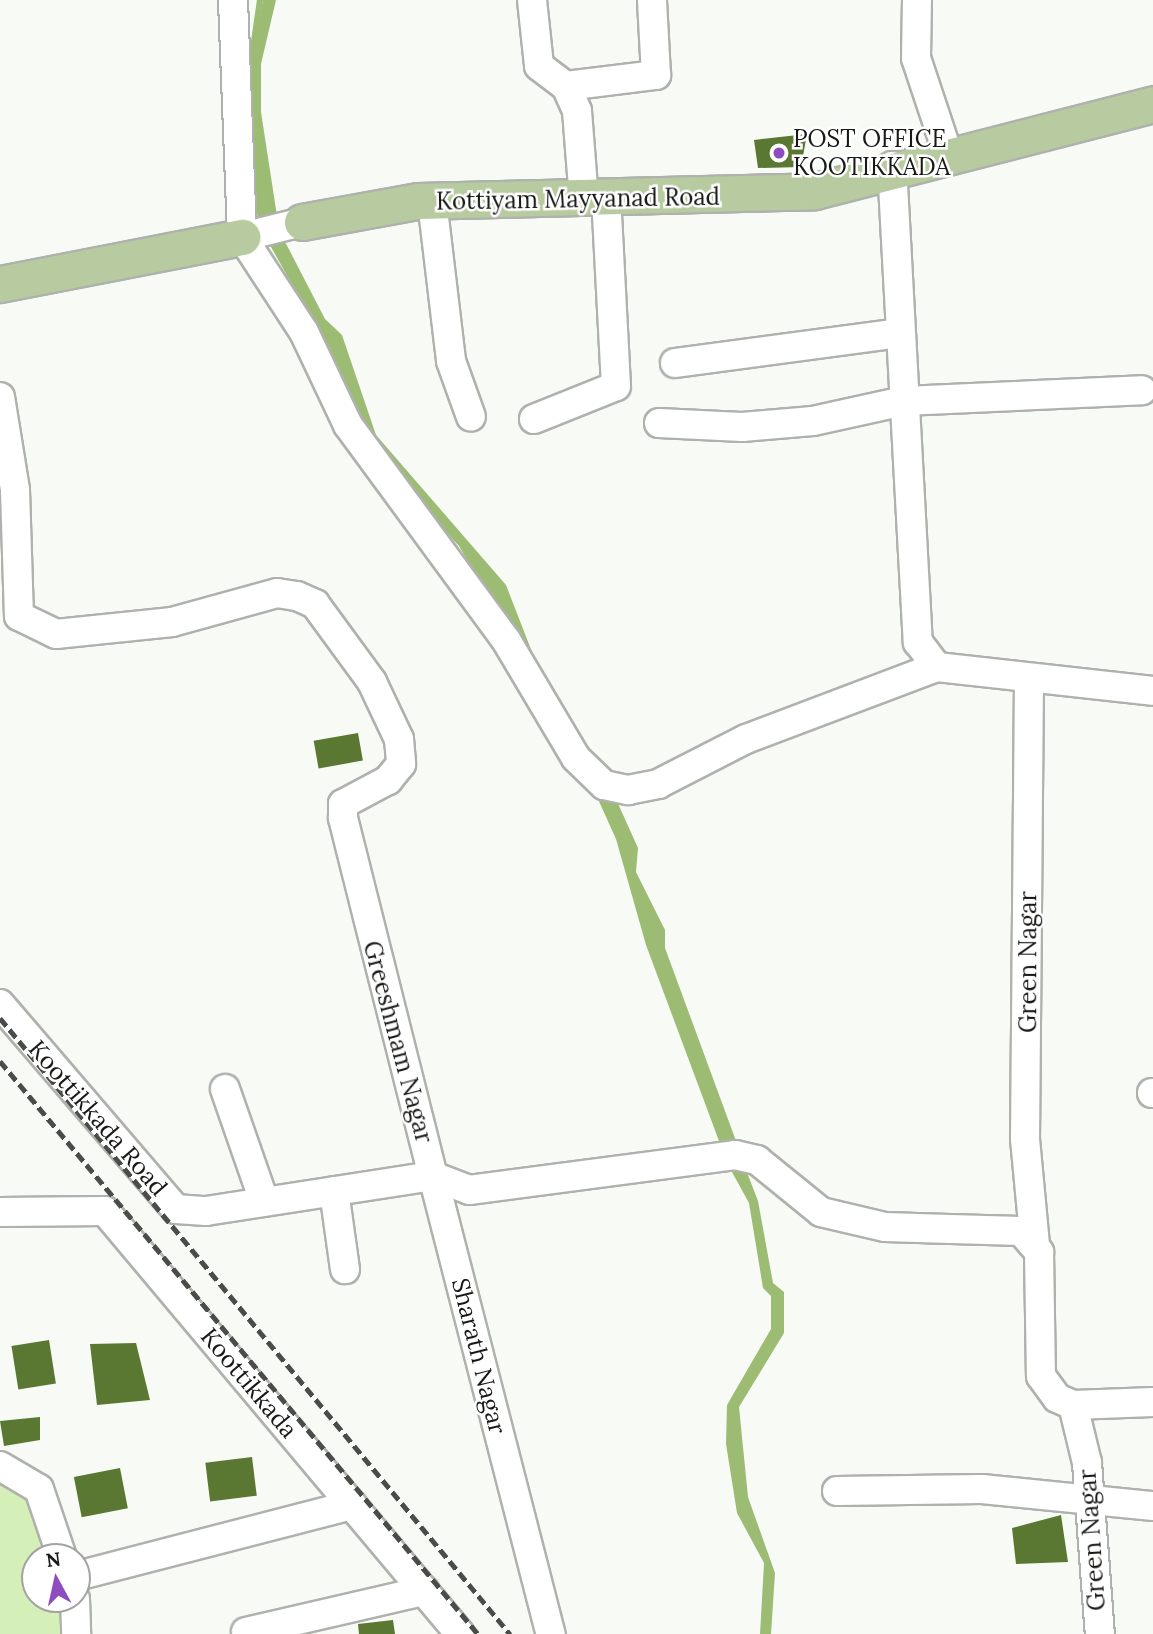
<!DOCTYPE html>
<html>
<head>
<meta charset="utf-8">
<style>
  body { margin:0 }
  #map { position:relative; width:1153px; height:1634px; overflow:hidden; background:#f8fbf5; font-family:Lora,serif }
  div>[style] { position:absolute }
  .green>* { inset:0; background:#d5efb9 }
  .water>* { inset:0; background:#9cbc74 }
  .stream>* { height:6px; margin:-3px; padding:0 3px; transform-origin:3px; border-radius:3px; background:#9cbc74 }
  .building>* { inset:0; background:#5a7832; transform-origin:0 0 }
  .roads { filter:drop-shadow(2px 0 #afb2ac) drop-shadow(-2px 0 #afb2ac) drop-shadow(0 2px #afb2ac) drop-shadow(0 -2px #afb2ac) }
  .minor>* { height:28px; margin:-14px; padding:0 14px; transform-origin:14px; border-radius:14px; background:#fff }
  .major>* { height:35px; margin:-17.5px; padding:0 17.5px; transform-origin:17.5px; border-radius:17.5px; background:#b8cba0 }
  .rail>* { height:5px; margin-top:-2.5px; transform-origin:0; background:repeating-linear-gradient(90deg,#4a4c49 0 10px,transparent 0 15px) }
  .dots>* { width:19px; height:19px; translate:-50% -50%; box-sizing:border-box; border:4px solid #fff; border-radius:50% }
  span { translate:-50% -50%; white-space:nowrap; text-align:center; line-height:1.15; -webkit-text-stroke:5px #fff; paint-order:stroke }
  .poi-label { font-size:24px; color:#181917 }
  .left { translate:0 -50%; text-align:left }
  .street-label { font-size:24px; color:#181917 }
  .north { position:absolute; left:21px; top:1543px; width:70px; height:70px; box-sizing:border-box; background:#fff; border:2px solid #a3a3a2; border-radius:50%; rotate:352deg; font-size:19px; font-weight:700; line-height:28px; text-align:center; color:#181917 }
  .north::after { content:''; display:block; margin:auto; width:24px; height:32px; background:#8f4cc0; clip-path:polygon(50% 0,100% 100%,50% 72%,0 100%) }
</style>
</head>
<body>
<div id="map">
  <div class="green">
    <i style="clip-path:polygon(0 1481px,28px 1491px,51px 1557px,35px 1557px,35px 1599px,64px 1599px,71px 1634px,0 1634px)"></i>
  </div>
  <div class="water">
    <i style="clip-path:polygon(263px 0,276px 0,261px 64px,261px 112px,277px 216px,258px 223px,246px 92px)"></i>
    <i style="clip-path:polygon(281px 234px,325px 319px,342px 335px,376px 435px,506px 585px,539px 670px,602px 768px,638px 848px,636px 872px,665px 930px,665px 948px,739px 1149px,722px 1149px,646px 945px,616px 839px,574px 746px,459px 546px,377px 458px,331px 354px,266px 238px)"></i>
    <i style="clip-path:polygon(743px 1162px,758px 1201px,773px 1283px,784px 1292px,784px 1333px,739px 1407px,748px 1497px,775px 1573px,771px 1634px,760px 1634px,764px 1563px,737px 1513px,726px 1444px,727px 1405px,771px 1329px,771px 1296px,763px 1288px,749px 1203px,727px 1163px)"></i>
  </div>
  <div class="stream">
    <i style="left:249px;top:76px;width:77px;rotate:-81.8deg"></i>
  </div>
  <div class="building">
    <i style="clip-path:polygon(807px 134px,801px 167px,758px 168px,754px 140px)"></i>
    <i style="left:358px;top:733px;width:28px;height:45px;rotate:80deg"></i>
    <i style="left:49px;top:1340px;width:44px;height:38px;rotate:81deg"></i>
    <i style="clip-path:polygon(136px 1343px,150px 1400px,97px 1405px,90px 1344px)"></i>
    <i style="clip-path:polygon(40px 1417px,40px 1440px,4px 1446px,0 1421px)"></i>
    <i style="left:252px;top:1457px;width:39px;height:47px;rotate:83deg"></i>
    <i style="left:120px;top:1468px;width:41px;height:47px;rotate:79deg"></i>
    <i style="clip-path:polygon(1061px 1515px,1068px 1562px,1016px 1564px,1012px 1528px)"></i>
    <i style="clip-path:polygon(393px 1620px,395px 1634px,359px 1634px,358px 1624px)"></i>
  </div>
  <div class="roads">
    <div class="minor">
      <i style="left:233px;top:0;width:237px;rotate:87.8deg"></i>
      <i style="left:242px;top:237px;width:113px;rotate:56.9deg"></i>
      <i style="left:304px;top:332px;width:103px;rotate:64.7deg"></i>
      <i style="left:348px;top:425px;width:267px;rotate:53.7deg"></i>
      <i style="left:506px;top:640px;width:137px;rotate:59.3deg"></i>
      <i style="left:576px;top:758px;width:39px;rotate:44deg"></i>
      <i style="left:604px;top:785px;width:25px;rotate:12deg"></i>
      <i style="left:628px;top:790px;width:31px;rotate:-11deg"></i>
      <i style="left:658px;top:784px;width:99px;rotate:-27.1deg"></i>
      <i style="left:746px;top:739px;width:204px;rotate:-20.7deg"></i>
      <i style="left:937px;top:667px;width:217px;rotate:6.3deg"></i>
      <i style="left:532px;top:0;width:66px;rotate:83.9deg"></i>
      <i style="left:539px;top:66px;width:34px;rotate:37deg"></i>
      <i style="left:566px;top:86px;width:27px;rotate:66deg"></i>
      <i style="left:577px;top:111px;width:88px;rotate:85.5deg"></i>
      <i style="left:917px;top:0;width:58px;rotate:91deg"></i>
      <i style="left:916px;top:58px;width:101px;rotate:71.6deg"></i>
      <i style="left:566px;top:86px;width:91px;rotate:-7deg"></i>
      <i style="left:656px;top:75px;width:75px;rotate:-93.1deg"></i>
      <i style="left:892px;top:166px;width:477px;rotate:86.9deg"></i>
      <i style="left:918px;top:642px;width:31px;rotate:53deg"></i>
      <i style="left:432px;top:201px;width:161px;rotate:83.2deg"></i>
      <i style="left:451px;top:361px;width:59px;rotate:70.3deg"></i>
      <i style="left:242px;top:237px;width:62px;rotate:-14deg"></i>
      <i style="left:675px;top:363px;width:227px;rotate:-7.6deg"></i>
      <i style="left:0;top:397px;width:94px;rotate:80.8deg"></i>
      <i style="left:15px;top:490px;width:126px;rotate:88.2deg"></i>
      <i style="left:19px;top:616px;width:41px;rotate:25.9deg"></i>
      <i style="left:56px;top:634px;width:117px;rotate:-5.9deg"></i>
      <i style="left:172px;top:622px;width:109px;rotate:-15.4deg"></i>
      <i style="left:277px;top:593px;width:20px;rotate:9deg"></i>
      <i style="left:297px;top:596px;width:20px;rotate:24deg"></i>
      <i style="left:315px;top:604px;width:97px;rotate:53.8deg"></i>
      <i style="left:372px;top:682px;width:63px;rotate:64.7deg"></i>
      <i style="left:399px;top:739px;width:25px;rotate:85deg"></i>
      <i style="left:401px;top:764px;width:21px;rotate:129deg"></i>
      <i style="left:388px;top:780px;width:51px;rotate:151.9deg"></i>
      <i style="left:343px;top:804px;width:14px;rotate:90deg"></i>
      <i style="left:343px;top:818px;width:369px;rotate:75.9deg"></i>
      <i style="left:433px;top:1176px;width:39px;rotate:21deg"></i>
      <i style="left:469px;top:1190px;width:268px;rotate:-7.5deg"></i>
      <i style="left:735px;top:1155px;width:23px;rotate:13deg"></i>
      <i style="left:757px;top:1160px;width:82px;rotate:39.1deg"></i>
      <i style="left:821px;top:1212px;width:66px;rotate:13.2deg"></i>
      <i style="left:885px;top:1227px;width:136px;rotate:1.7deg"></i>
      <i style="left:1021px;top:1231px;width:28px;rotate:49deg"></i>
      <i style="left:1039px;top:1252px;width:124px;rotate:89.1deg"></i>
      <i style="left:1041px;top:1376px;width:27px;rotate:54deg"></i>
      <i style="left:1057px;top:1398px;width:17px;rotate:24deg"></i>
      <i style="left:1073px;top:1405px;width:80px;rotate:-2.1deg"></i>
      <i style="left:534px;top:419px;width:88px;rotate:-21.9deg"></i>
      <i style="left:616px;top:386px;width:188px;rotate:-93deg"></i>
      <i style="left:659px;top:423px;width:83px;rotate:2.8deg"></i>
      <i style="left:742px;top:427px;width:71px;rotate:-4.8deg"></i>
      <i style="left:813px;top:421px;width:93px;rotate:-12.4deg"></i>
      <i style="left:904px;top:401px;width:238px;rotate:-2.6deg"></i>
      <i style="left:1029px;top:681px;width:458px;rotate:90.5deg"></i>
      <i style="left:1025px;top:1139px;width:105px;rotate:84.6deg"></i>
      <i style="left:0;top:1004px;width:270px;rotate:49.4deg"></i>
      <i style="left:176px;top:1209px;width:30px;rotate:4deg"></i>
      <i style="left:206px;top:1211px;width:230px;rotate:-8.8deg"></i>
      <i style="left:433px;top:1176px;width:473px;rotate:75.6deg"></i>
      <i style="left:225px;top:1089px;width:119px;rotate:70.8deg"></i>
      <i style="left:1152px;top:1093px;width:1px"></i>
      <i style="left:334px;top:1191px;width:79px;rotate:82deg"></i>
      <i style="left:0;top:1212px;width:105px;rotate:-0.5deg"></i>
      <i style="left:105px;top:1211px;width:552px;rotate:50deg"></i>
      <i style="left:1073px;top:1405px;width:60px;rotate:76.4deg"></i>
      <i style="left:1087px;top:1463px;width:171px;rotate:85.7deg"></i>
      <i style="left:0;top:1466px;width:45px;rotate:30.5deg"></i>
      <i style="left:39px;top:1489px;width:72px;rotate:71.3deg"></i>
      <i style="left:837px;top:1491px;width:145px;rotate:-0.8deg"></i>
      <i style="left:982px;top:1489px;width:172px;rotate:5.7deg"></i>
      <i style="left:77px;top:1576px;width:284px;rotate:-14.5deg"></i>
      <i style="left:75px;top:1599px;width:35px;rotate:88deg"></i>
      <i style="left:246px;top:1632px;width:183px;rotate:-13deg"></i>
    </div>
    <div class="major">
      <i style="left:302px;top:222px;width:118px;rotate:-10.3deg"></i>
      <i style="left:418px;top:201px;width:397px;rotate:-1.4deg"></i>
      <i style="left:815px;top:191px;width:349px;rotate:-14.4deg"></i>
      <i style="left:0;top:284px;width:247px;rotate:-11deg"></i>
    </div>
  </div>
  <div class="rail">
    <i style="left:0;top:1018px;width:800px;rotate:50.38deg"></i>
    <i style="left:0;top:1061px;width:746px;rotate:50.16deg"></i>
  </div>
  <div class="dots">
    <i style="left:779px;top:153px;background:#8f4cc0"></i>
  </div>
  <div class="poi-label">
    <span class="left" style="left:793px;top:153px">POST OFFICE<br>KOOTIKKADA</span>
  </div>
  <div class="street-label">
    <span style="left:578px;top:199px;rotate:-1deg">Kottiyam Mayyanad Road</span>
    <span style="left:1028px;top:962px;rotate:-90deg">Green Nagar</span>
    <span style="left:398px;top:1042px;rotate:75deg">Greeshmam Nagar</span>
    <span style="left:98px;top:1118px;rotate:49deg">Koottikkada Road</span>
    <span style="left:479px;top:1356px;rotate:76deg">Sharath Nagar</span>
    <span style="left:249px;top:1383px;rotate:50deg">Koottikkada</span>
    <span style="left:1092px;top:1540px;rotate:-94deg">Green Nagar</span>
  </div>
  <div class="north">N</div>
</div>
</body>
</html>
